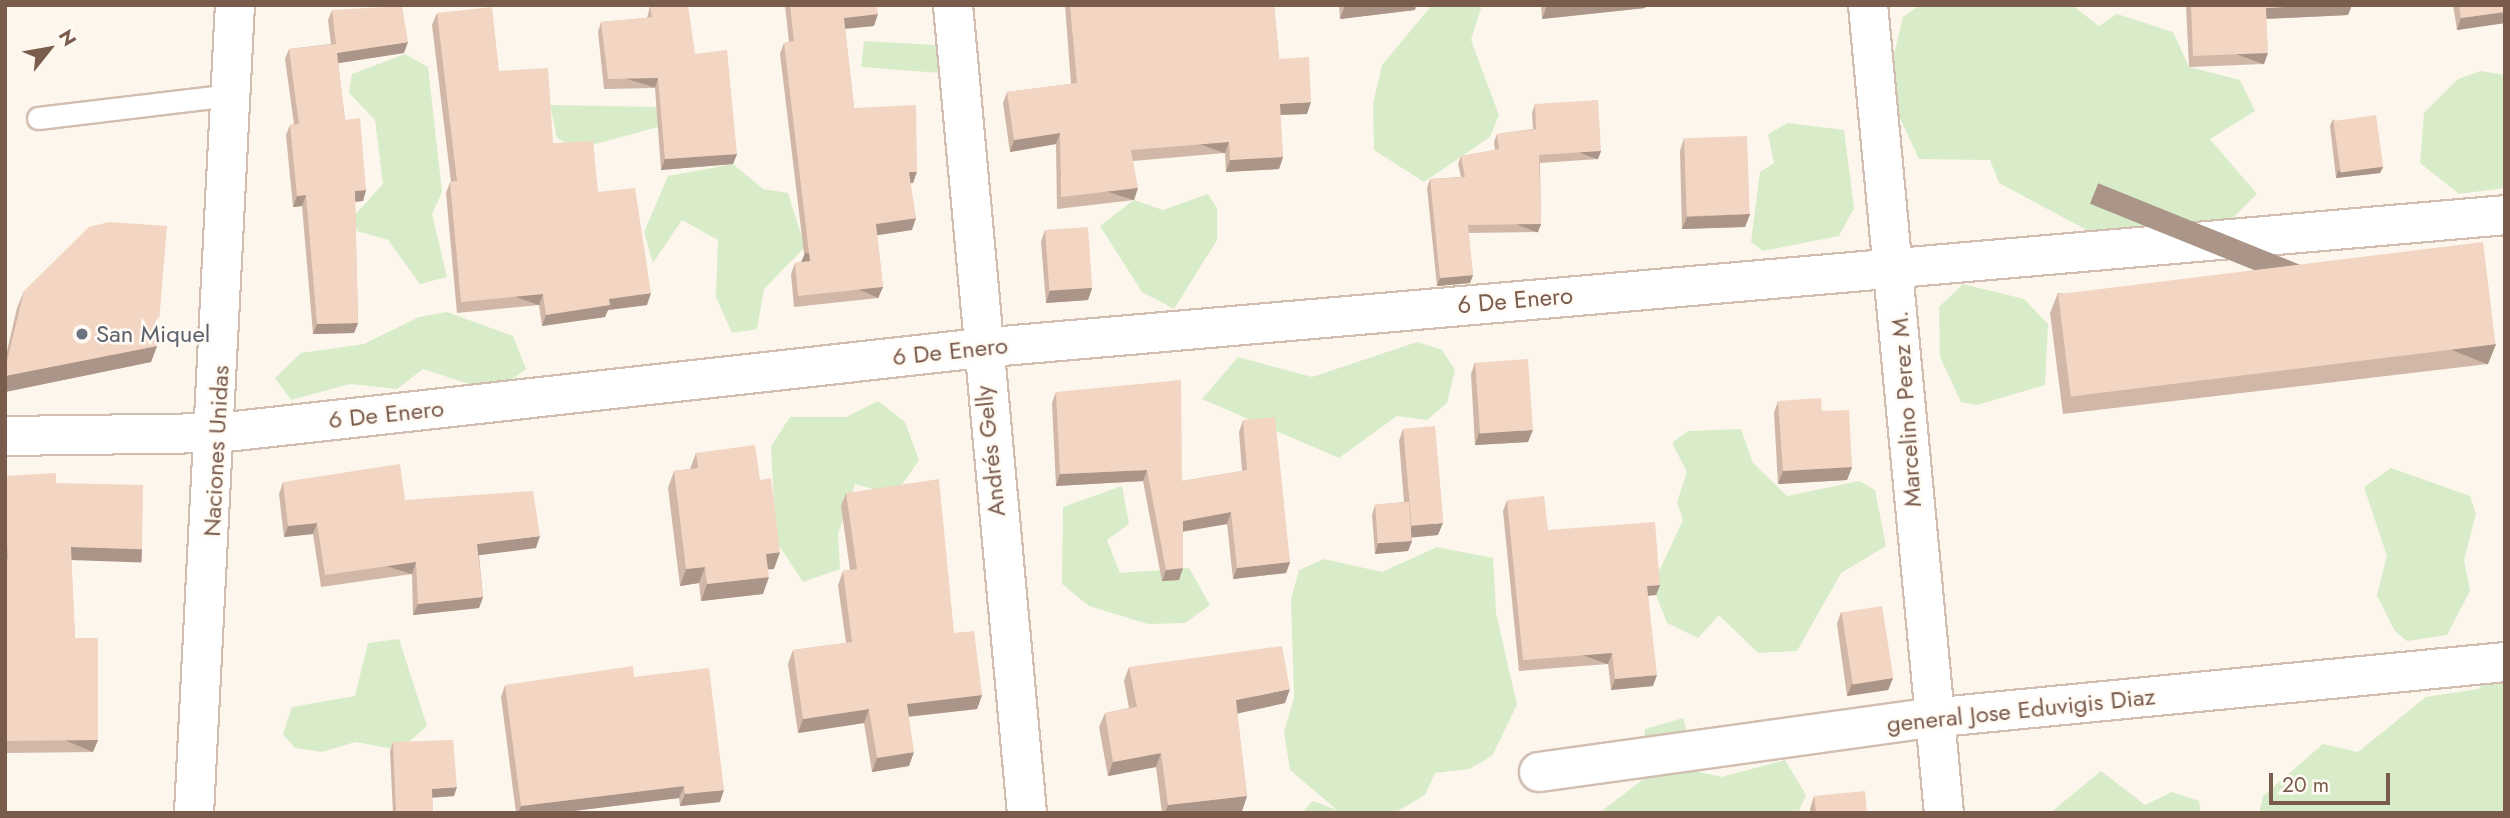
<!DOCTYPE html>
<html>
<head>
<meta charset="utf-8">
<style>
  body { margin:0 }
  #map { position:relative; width:2510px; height:818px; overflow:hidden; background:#fdf6ec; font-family:Jost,sans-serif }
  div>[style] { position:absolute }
  .green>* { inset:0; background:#d8ecc9 }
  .roads { filter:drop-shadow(2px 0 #d1beb0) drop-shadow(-2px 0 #d1beb0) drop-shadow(0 2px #d1beb0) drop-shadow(0 -2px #d1beb0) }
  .lane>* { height:21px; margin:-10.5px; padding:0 10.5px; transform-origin:10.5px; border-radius:10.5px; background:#fff }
  .street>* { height:38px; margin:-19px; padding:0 19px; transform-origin:19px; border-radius:19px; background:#fff }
  .secondary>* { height:38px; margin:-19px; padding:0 19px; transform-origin:19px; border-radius:19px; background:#fff }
  .wall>* { inset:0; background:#d1b7a8 }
  .shaded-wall>* { inset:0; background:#aa9588; transform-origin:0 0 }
  .building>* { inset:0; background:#f3d5c3; transform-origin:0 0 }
  .dots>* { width:19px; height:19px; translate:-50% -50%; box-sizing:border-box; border:4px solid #fffaf3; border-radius:50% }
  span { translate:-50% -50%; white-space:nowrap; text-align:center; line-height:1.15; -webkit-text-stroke:5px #fffaf3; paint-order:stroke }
  .street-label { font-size:24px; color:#7a5c4d }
  .worship-label { font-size:24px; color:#5b616d }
  .left { translate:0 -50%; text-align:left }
  .frame { position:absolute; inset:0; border:7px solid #7a5c4d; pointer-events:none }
  .north { position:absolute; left:14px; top:14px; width:70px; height:70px; -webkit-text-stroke:5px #fffaf3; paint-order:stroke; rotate:59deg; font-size:19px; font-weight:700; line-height:28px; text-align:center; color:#7a5c4d }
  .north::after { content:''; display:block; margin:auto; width:24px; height:32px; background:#7a5c4d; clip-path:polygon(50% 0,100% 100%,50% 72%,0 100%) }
  .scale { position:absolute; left:2269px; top:773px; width:121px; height:32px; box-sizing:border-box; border:4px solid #7a5c4d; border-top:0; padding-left:9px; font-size:21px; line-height:24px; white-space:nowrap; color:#7a5c4d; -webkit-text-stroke:5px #fffaf3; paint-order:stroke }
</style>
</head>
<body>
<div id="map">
  <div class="green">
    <i style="clip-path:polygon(1432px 5px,1482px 5px,1471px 40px,1499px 115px,1490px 137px,1424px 182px,1374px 150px,1373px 104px,1382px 65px)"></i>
    <i style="clip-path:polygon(1920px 5px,2072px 5px,2099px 26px,2117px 14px,2173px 32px,2189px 67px,2240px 80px,2255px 111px,2210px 139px,2257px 194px,2229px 222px,2126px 251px,1999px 183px,1990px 160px,1919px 159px,1886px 88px,1903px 17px)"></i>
    <i style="clip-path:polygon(864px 41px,937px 45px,946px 60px,940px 73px,861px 67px)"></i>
    <i style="clip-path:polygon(405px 54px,428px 67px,442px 192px,432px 214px,447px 277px,420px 284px,388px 240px,357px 231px,354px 216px,383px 184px,375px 120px,349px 93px,352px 74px)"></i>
    <i style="clip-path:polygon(2481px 71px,2505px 75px,2505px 188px,2459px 194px,2420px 163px,2424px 113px,2458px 79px)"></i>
    <i style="clip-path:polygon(550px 105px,659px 107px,662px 126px,577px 149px,557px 138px)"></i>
    <i style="clip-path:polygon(1788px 123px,1844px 130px,1854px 208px,1839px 236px,1763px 251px,1751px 242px,1760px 172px,1774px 163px,1768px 134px)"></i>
    <i style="clip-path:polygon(733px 164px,763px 189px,788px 193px,805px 247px,764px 289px,757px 329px,732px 333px,716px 297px,718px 240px,682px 220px,653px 263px,644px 232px,668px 176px)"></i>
    <i style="clip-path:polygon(1208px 194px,1217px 208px,1217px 240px,1174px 309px,1142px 292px,1100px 226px,1134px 200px,1163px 210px)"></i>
    <i style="clip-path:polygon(1963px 284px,2024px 299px,2048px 324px,2045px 385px,1977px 405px,1961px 402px,1940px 357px,1939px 307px)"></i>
    <i style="clip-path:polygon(447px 312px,513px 336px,526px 369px,494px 392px,423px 369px,397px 389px,350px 384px,291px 400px,275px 378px,301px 353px,364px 344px,419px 317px)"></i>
    <i style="clip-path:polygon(1417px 342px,1442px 350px,1455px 370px,1447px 403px,1427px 420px,1397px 416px,1339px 458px,1202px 399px,1238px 357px,1312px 377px)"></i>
    <i style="clip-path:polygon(878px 401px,905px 422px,919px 460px,895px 495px,855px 484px,838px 534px,840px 569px,803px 582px,776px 541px,771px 446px,790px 417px,846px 417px)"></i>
    <i style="clip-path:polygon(1741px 429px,1753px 463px,1787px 496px,1859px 481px,1875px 490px,1886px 546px,1841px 573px,1797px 651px,1758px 653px,1719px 615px,1698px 638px,1667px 623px,1656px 595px,1656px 578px,1683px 520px,1677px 502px,1687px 472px,1672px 443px,1688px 431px)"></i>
    <i style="clip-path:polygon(2391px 468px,2470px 496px,2476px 514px,2464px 560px,2470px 591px,2447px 635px,2407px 641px,2394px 630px,2377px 595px,2387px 556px,2364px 487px)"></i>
    <i style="clip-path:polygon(1122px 486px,1129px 524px,1107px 540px,1120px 573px,1189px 568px,1210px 605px,1185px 623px,1148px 624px,1089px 606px,1062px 584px,1063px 507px)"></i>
    <i style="clip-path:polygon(1437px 547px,1493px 558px,1496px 613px,1517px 705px,1492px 756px,1469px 769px,1435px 773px,1425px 795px,1394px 813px,1301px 813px,1313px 801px,1337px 810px,1290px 770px,1284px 732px,1294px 698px,1291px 599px,1299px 570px,1324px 559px,1382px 572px)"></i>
    <i style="clip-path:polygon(399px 639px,427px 726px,400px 750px,355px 742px,322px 752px,295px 748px,283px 734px,292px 707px,355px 696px,368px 643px)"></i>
    <i style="clip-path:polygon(2505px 668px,2505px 813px,2259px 813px,2263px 796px,2323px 744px,2358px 752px,2426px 697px,2478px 689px)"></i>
    <i style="clip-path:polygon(1683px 718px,1699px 772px,1722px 777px,1785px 760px,1806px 795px,1798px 813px,1599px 813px,1641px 781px,1645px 729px)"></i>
    <i style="clip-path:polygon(2101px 771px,2145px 805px,2172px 792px,2199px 801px,2201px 813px,2050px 813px)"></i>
  </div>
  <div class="roads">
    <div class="lane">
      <i style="left:38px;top:118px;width:195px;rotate:-6.8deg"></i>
    </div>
    <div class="street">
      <i style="left:953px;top:5px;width:811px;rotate:84.77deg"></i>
      <i style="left:1868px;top:5px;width:812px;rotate:84.63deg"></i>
      <i style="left:5px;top:436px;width:213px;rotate:-0.8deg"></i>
      <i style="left:218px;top:433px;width:767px;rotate:-6.36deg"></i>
      <i style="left:980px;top:348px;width:1531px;rotate:-4.98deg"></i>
      <i style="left:1539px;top:772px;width:395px;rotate:-7.9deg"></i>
      <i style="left:1930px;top:718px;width:578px;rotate:-5.56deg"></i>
    </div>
    <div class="secondary">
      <i style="left:194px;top:813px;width:809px;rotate:-87.1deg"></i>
    </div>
  </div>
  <div class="wall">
    <i style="clip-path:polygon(785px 5px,877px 5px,874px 26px,845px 29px,854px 108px,913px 183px,911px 183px,912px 230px,877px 235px,883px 287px,878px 298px,794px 307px,791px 274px,795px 263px,805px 262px,780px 54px,784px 43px,789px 42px)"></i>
    <i style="clip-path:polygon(1065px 5px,1274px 5px,1279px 59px,1307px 114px,1280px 115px,1283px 157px,1279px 169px,1226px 172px,1225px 153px,1133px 161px,1134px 200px,1057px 209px,1056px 144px,1010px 152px,1003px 103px,1007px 92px,1071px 84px)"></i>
    <i style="clip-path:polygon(1339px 5px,1416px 5px,1415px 10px,1340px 19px)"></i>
    <i style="clip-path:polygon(1541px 5px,1646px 5px,1645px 8px,1542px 19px)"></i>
    <i style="clip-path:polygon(2186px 5px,2352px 5px,2348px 15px,2266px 19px,2264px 64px,2189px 67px)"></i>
    <i style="clip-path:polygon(2453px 5px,2505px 5px,2505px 23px,2457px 30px)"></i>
    <i style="clip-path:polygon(650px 6px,695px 54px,737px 154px,733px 164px,661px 170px,655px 88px,604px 89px,598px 32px,601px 22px,647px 18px)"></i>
    <i style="clip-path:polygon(332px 10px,404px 53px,338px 63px,345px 120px,366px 190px,363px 201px,355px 202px,358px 323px,354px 333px,313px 334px,302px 206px,293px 207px,286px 135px,290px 125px,294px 124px,285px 59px,289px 49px,331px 44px,328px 20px)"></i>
    <i style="clip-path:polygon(437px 13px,499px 71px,553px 143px,598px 192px,647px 305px,608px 310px,605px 317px,542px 326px,539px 305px,457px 313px,446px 193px,450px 182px,451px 182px,432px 25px)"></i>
    <i style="clip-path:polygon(1535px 104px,1601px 151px,1598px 159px,1540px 163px,1541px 224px,1538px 232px,1468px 233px,1473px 275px,1470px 283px,1437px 286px,1427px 188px,1430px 179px,1461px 177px,1458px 164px,1461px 156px,1495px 150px,1494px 142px,1497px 134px,1533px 129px,1532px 113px)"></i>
    <i style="clip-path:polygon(2333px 119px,2383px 167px,2380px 173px,2336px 178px,2330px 126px)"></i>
    <i style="clip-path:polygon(1684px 138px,1750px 214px,1745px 227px,1682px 229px,1680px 151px)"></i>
    <i style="clip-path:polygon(1045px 230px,1092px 288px,1088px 300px,1046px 303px,1041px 242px)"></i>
    <i style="clip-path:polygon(24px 291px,157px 346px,151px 362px,5px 392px,5px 360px,17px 308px)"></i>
    <i style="clip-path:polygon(2058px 293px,2496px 344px,2488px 364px,2063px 414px,2050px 313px)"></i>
    <i style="clip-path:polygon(1475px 362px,1528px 442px,1475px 445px,1471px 374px)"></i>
    <i style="clip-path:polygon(1056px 392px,1182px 481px,1242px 471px,1239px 432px,1243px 420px,1290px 562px,1286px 573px,1233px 579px,1227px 524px,1183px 532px,1179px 580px,1162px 581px,1143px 481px,1056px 486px,1052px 403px)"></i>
    <i style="clip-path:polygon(1778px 401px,1822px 411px,1852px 467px,1847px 480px,1778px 484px,1774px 413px)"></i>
    <i style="clip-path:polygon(1403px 429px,1438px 535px,1412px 537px,1412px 541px,1408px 551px,1375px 554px,1372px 515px,1375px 505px,1404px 502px,1399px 441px)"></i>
    <i style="clip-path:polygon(696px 453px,760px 480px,774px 569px,768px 569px,763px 594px,701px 601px,699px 583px,680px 586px,668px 488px,674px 471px,690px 469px)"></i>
    <i style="clip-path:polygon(5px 476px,56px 483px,142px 549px,137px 561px,71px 559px,75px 638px,98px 740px,93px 752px,5px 753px)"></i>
    <i style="clip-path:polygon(283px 482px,405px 500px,536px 548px,479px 555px,483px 597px,479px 608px,413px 615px,412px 574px,321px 587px,313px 534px,284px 537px,279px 494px)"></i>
    <i style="clip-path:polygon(846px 493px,954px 633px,982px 695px,977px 709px,909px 717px,909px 766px,872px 772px,864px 723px,798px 733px,788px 664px,793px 650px,846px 643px,838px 585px,843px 571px,850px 570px,841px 506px)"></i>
    <i style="clip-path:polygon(1507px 500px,1548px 530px,1660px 585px,1656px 595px,1648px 596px,1653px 686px,1611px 690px,1608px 664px,1519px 671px,1503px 511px)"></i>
    <i style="clip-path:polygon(1841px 612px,1893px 678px,1888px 690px,1847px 696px,1837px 624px)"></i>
    <i style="clip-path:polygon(1129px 667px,1285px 703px,1237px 713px,1247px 796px,1242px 811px,1224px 813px,1162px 813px,1156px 767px,1108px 776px,1099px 727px,1105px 713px,1129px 708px,1124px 681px)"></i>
    <i style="clip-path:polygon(634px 677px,720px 802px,680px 806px,679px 798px,557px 813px,516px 813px,501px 697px,505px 685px)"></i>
    <i style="clip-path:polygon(393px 742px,454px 796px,432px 797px,433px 813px,393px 813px,390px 751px)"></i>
    <i style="clip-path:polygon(1814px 796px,1867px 813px,1810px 813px,1810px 809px)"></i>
  </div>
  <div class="shaded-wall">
    <i style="clip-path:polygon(1345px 5px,1416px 5px,1415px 10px,1340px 19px)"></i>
    <i style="clip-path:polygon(1547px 5px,1646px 5px,1645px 8px,1542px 19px)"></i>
    <i style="clip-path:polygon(2322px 5px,2352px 5px,2348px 15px,2262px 19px,2266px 8px)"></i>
    <i style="clip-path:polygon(2505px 12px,2505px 23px,2457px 30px,2461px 18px)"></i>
    <i style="clip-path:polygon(878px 14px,874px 26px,840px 29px,844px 18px)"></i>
    <i style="clip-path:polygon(408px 42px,404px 53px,333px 64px,337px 53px)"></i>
    <i style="left:2268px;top:53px;width:12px;height:75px;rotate:110deg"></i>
    <i style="left:658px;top:78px;width:10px;height:50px;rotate:107deg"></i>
    <i style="clip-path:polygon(1311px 102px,1307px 114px,1276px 115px,1280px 104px)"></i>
    <i style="clip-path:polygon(1060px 133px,1056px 144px,1010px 152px,1014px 140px)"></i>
    <i style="left:1229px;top:142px;width:12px;height:98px;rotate:110deg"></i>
    <i style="left:1601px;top:151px;width:9px;height:62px;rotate:111deg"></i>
    <i style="clip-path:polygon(737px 154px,733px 164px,661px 170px,665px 159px)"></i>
    <i style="clip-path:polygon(1283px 157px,1279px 169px,1226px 172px,1230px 160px)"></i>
    <i style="clip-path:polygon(2383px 167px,2380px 173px,2336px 178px,2338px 171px)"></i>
    <i style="clip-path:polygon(909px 172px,917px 172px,913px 183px,905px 184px)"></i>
    <i style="left:1138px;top:188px;width:13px;height:78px;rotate:108deg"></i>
    <i style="clip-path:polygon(366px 190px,363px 201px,351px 202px,355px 191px)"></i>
    <i style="clip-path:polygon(306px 195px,302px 206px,293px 207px,297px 196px)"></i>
    <i style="clip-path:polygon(1750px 214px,1745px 227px,1682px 229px,1687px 217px)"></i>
    <i style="clip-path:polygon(916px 218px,912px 230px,872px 236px,876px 224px)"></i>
    <i style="left:1541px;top:224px;width:9px;height:73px;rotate:111deg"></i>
    <i style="clip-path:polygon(1473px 275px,1470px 283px,1437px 286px,1440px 278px)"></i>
    <i style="left:883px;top:287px;width:12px;height:85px;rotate:114deg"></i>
    <i style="clip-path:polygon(1092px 288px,1088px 300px,1046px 303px,1050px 290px)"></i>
    <i style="clip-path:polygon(651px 293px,647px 305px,608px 310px,605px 317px,542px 326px,546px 315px,609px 299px)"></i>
    <i style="left:543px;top:294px;width:12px;height:82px;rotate:110deg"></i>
    <i style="clip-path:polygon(358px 323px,354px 333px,313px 334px,317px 324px)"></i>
    <i style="left:2496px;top:344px;width:22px;height:429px;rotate:112deg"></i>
    <i style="clip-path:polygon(157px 346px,151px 362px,5px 392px,5px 376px)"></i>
    <i style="clip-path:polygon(1533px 430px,1528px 442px,1475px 445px,1479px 433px)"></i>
    <i style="clip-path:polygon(1852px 467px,1847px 480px,1778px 484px,1783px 471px)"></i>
    <i style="clip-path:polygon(1147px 470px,1143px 481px,1056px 486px,1060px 474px)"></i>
    <i style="clip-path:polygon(1231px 512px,1227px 524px,1178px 532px,1183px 521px)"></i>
    <i style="clip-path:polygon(317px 523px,313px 534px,284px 537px,288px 526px)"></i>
    <i style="clip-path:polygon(1443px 523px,1438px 535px,1407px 538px,1412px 526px)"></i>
    <i style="clip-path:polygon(540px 536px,536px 548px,473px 556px,477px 544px)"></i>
    <i style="clip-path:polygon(1412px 541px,1408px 551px,1375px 554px,1378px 543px)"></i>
    <i style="left:71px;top:547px;width:71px;height:13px;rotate:2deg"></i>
    <i style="clip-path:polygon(780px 552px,774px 569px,760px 570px,766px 554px)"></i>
    <i style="left:416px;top:562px;width:13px;height:92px;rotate:108deg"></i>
    <i style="clip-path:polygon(1290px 562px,1286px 573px,1233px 579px,1237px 568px)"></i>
    <i style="clip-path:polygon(705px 567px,699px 583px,680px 586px,686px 569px)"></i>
    <i style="clip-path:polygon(1183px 568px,1179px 580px,1162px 581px,1166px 570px)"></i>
    <i style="clip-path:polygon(769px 577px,763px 594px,701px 601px,707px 584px)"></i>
    <i style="clip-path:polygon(1660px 585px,1656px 595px,1643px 596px,1647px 586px)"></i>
    <i style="clip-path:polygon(483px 597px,479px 608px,413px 615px,418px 604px)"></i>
    <i style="left:1612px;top:653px;width:12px;height:89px;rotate:110deg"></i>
    <i style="clip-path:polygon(1657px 675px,1653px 686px,1611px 690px,1615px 679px)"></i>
    <i style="clip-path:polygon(1893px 678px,1888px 690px,1847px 696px,1852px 684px)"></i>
    <i style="clip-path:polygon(1290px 689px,1285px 703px,1231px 715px,1236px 700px)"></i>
    <i style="clip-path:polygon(982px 695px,977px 709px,902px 717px,907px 704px)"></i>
    <i style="clip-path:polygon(869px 709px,864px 723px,798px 733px,803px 719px)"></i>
    <i style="left:98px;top:740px;width:13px;height:93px;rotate:113deg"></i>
    <i style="clip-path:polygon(914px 752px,909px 766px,872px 772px,877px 758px)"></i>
    <i style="clip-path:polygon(1161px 753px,1156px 767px,1108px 776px,1113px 762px)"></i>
    <i style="clip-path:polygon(684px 786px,679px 798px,557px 813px,518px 813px,521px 806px)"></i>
    <i style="clip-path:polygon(457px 787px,454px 796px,429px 798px,432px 789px)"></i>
    <i style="clip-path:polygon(724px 790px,720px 802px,680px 806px,685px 794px)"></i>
    <i style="clip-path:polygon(1247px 796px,1242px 811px,1224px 813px,1165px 813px,1168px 805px)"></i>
  </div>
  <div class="building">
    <i style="clip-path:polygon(656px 5px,688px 5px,695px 54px,727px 50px,737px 154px,665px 159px,658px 78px,608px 79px,601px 22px,652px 17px,650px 6px)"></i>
    <i style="clip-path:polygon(790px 5px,877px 5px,878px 14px,844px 18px,854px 108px,916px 105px,917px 172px,909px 172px,916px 218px,876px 224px,883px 287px,798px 296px,795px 263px,810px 261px,784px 43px,794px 41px)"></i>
    <i style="clip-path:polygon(1070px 5px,1274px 5px,1279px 59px,1309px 57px,1311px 102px,1280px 104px,1283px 157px,1230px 160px,1229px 142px,1131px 150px,1138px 188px,1061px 197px,1060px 133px,1014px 140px,1007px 92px,1077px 83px)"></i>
    <i style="clip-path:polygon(2191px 5px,2322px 5px,2266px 8px,2268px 53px,2193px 56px)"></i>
    <i style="clip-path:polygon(2459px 5px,2505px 5px,2505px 12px,2461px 18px)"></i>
    <i style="clip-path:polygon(402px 6px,408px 42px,337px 53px,345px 120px,360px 118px,366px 190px,355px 191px,358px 323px,317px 324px,306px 195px,297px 196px,290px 125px,299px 124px,289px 49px,336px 44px,332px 10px)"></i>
    <i style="clip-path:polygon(492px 7px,499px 71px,548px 68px,553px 143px,593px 141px,598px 192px,635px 188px,651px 293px,609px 299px,610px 305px,546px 315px,543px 294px,461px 302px,450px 182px,457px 181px,437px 13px)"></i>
    <i style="clip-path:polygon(1598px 100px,1601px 151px,1539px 155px,1541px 224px,1468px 225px,1473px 275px,1440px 278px,1430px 179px,1465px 177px,1461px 156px,1499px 149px,1497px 134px,1536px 129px,1535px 104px)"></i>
    <i style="left:2376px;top:115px;width:52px;height:43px;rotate:82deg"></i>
    <i style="left:1747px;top:136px;width:78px;height:63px;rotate:88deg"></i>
    <i style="clip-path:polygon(109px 222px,167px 226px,157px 346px,5px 376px,5px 369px,24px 291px,89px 227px)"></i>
    <i style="left:1088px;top:227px;width:61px;height:43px;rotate:86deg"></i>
    <i style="left:2483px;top:242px;width:103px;height:428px;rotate:83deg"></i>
    <i style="left:1528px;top:359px;width:71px;height:53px;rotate:86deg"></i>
    <i style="clip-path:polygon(1181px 380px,1182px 481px,1247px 470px,1243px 420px,1275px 417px,1290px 562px,1237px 568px,1231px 512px,1183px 521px,1183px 568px,1166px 570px,1147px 470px,1060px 474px,1056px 392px)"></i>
    <i style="clip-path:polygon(1821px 398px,1822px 411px,1849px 410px,1852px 467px,1783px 471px,1778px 401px)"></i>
    <i style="left:1435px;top:426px;width:97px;height:32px;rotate:85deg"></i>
    <i style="clip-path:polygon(755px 445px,760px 480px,771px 478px,780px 552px,766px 554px,769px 577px,707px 584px,705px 567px,686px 569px,674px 471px,698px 468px,696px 453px)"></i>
    <i style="clip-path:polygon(400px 464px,405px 500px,533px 491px,540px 536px,477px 544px,483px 597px,418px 604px,416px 562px,325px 575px,317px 523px,288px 526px,283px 482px)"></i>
    <i style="clip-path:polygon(56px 473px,56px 483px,143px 485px,142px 549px,71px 547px,75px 638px,98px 638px,98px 740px,5px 741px,5px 559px,8px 559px,5px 511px,5px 476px)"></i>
    <i style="clip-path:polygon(939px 479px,954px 633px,974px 631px,982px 695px,907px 704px,914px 752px,877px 758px,869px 709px,803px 719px,793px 650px,852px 642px,843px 571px,857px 569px,846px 493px)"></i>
    <i style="clip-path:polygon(1544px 496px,1548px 530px,1655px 522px,1660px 585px,1647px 586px,1657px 675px,1615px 679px,1612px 653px,1523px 660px,1507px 500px)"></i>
    <i style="left:1409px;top:502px;width:39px;height:34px;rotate:86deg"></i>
    <i style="left:1882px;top:606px;width:73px;height:41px;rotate:81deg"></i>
    <i style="clip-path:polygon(1282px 646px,1290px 689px,1236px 700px,1247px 796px,1168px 805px,1161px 753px,1113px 762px,1105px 713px,1137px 707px,1129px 667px)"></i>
    <i style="clip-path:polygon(633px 666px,634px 677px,709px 668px,724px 790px,685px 794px,684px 786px,521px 806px,505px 685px)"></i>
    <i style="clip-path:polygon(453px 740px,457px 787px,432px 789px,433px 813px,396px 813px,393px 742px)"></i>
    <i style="clip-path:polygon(1865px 791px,1867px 813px,1816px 813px,1814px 796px)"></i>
  </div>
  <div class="dots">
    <i style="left:82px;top:334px;background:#6b7280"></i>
  </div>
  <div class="street-label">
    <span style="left:1515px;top:300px;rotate:-5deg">6 De Enero</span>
    <span style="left:950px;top:351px;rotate:-6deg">6 De Enero</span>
    <span style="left:1906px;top:409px;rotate:-94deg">Marcelino Perez M.</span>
    <span style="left:386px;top:414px;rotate:-6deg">6 De Enero</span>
    <span style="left:216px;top:451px;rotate:-87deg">Naciones Unidas</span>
    <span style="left:990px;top:451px;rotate:-96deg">Andrés Gelly</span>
    <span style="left:2021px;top:710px;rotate:-6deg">general Jose Eduvigis Diaz</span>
  </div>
  <div class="worship-label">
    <span class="left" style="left:96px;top:334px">San Miquel</span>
  </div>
  <div class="frame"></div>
  <div class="north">N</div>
  <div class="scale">20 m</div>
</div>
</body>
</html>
